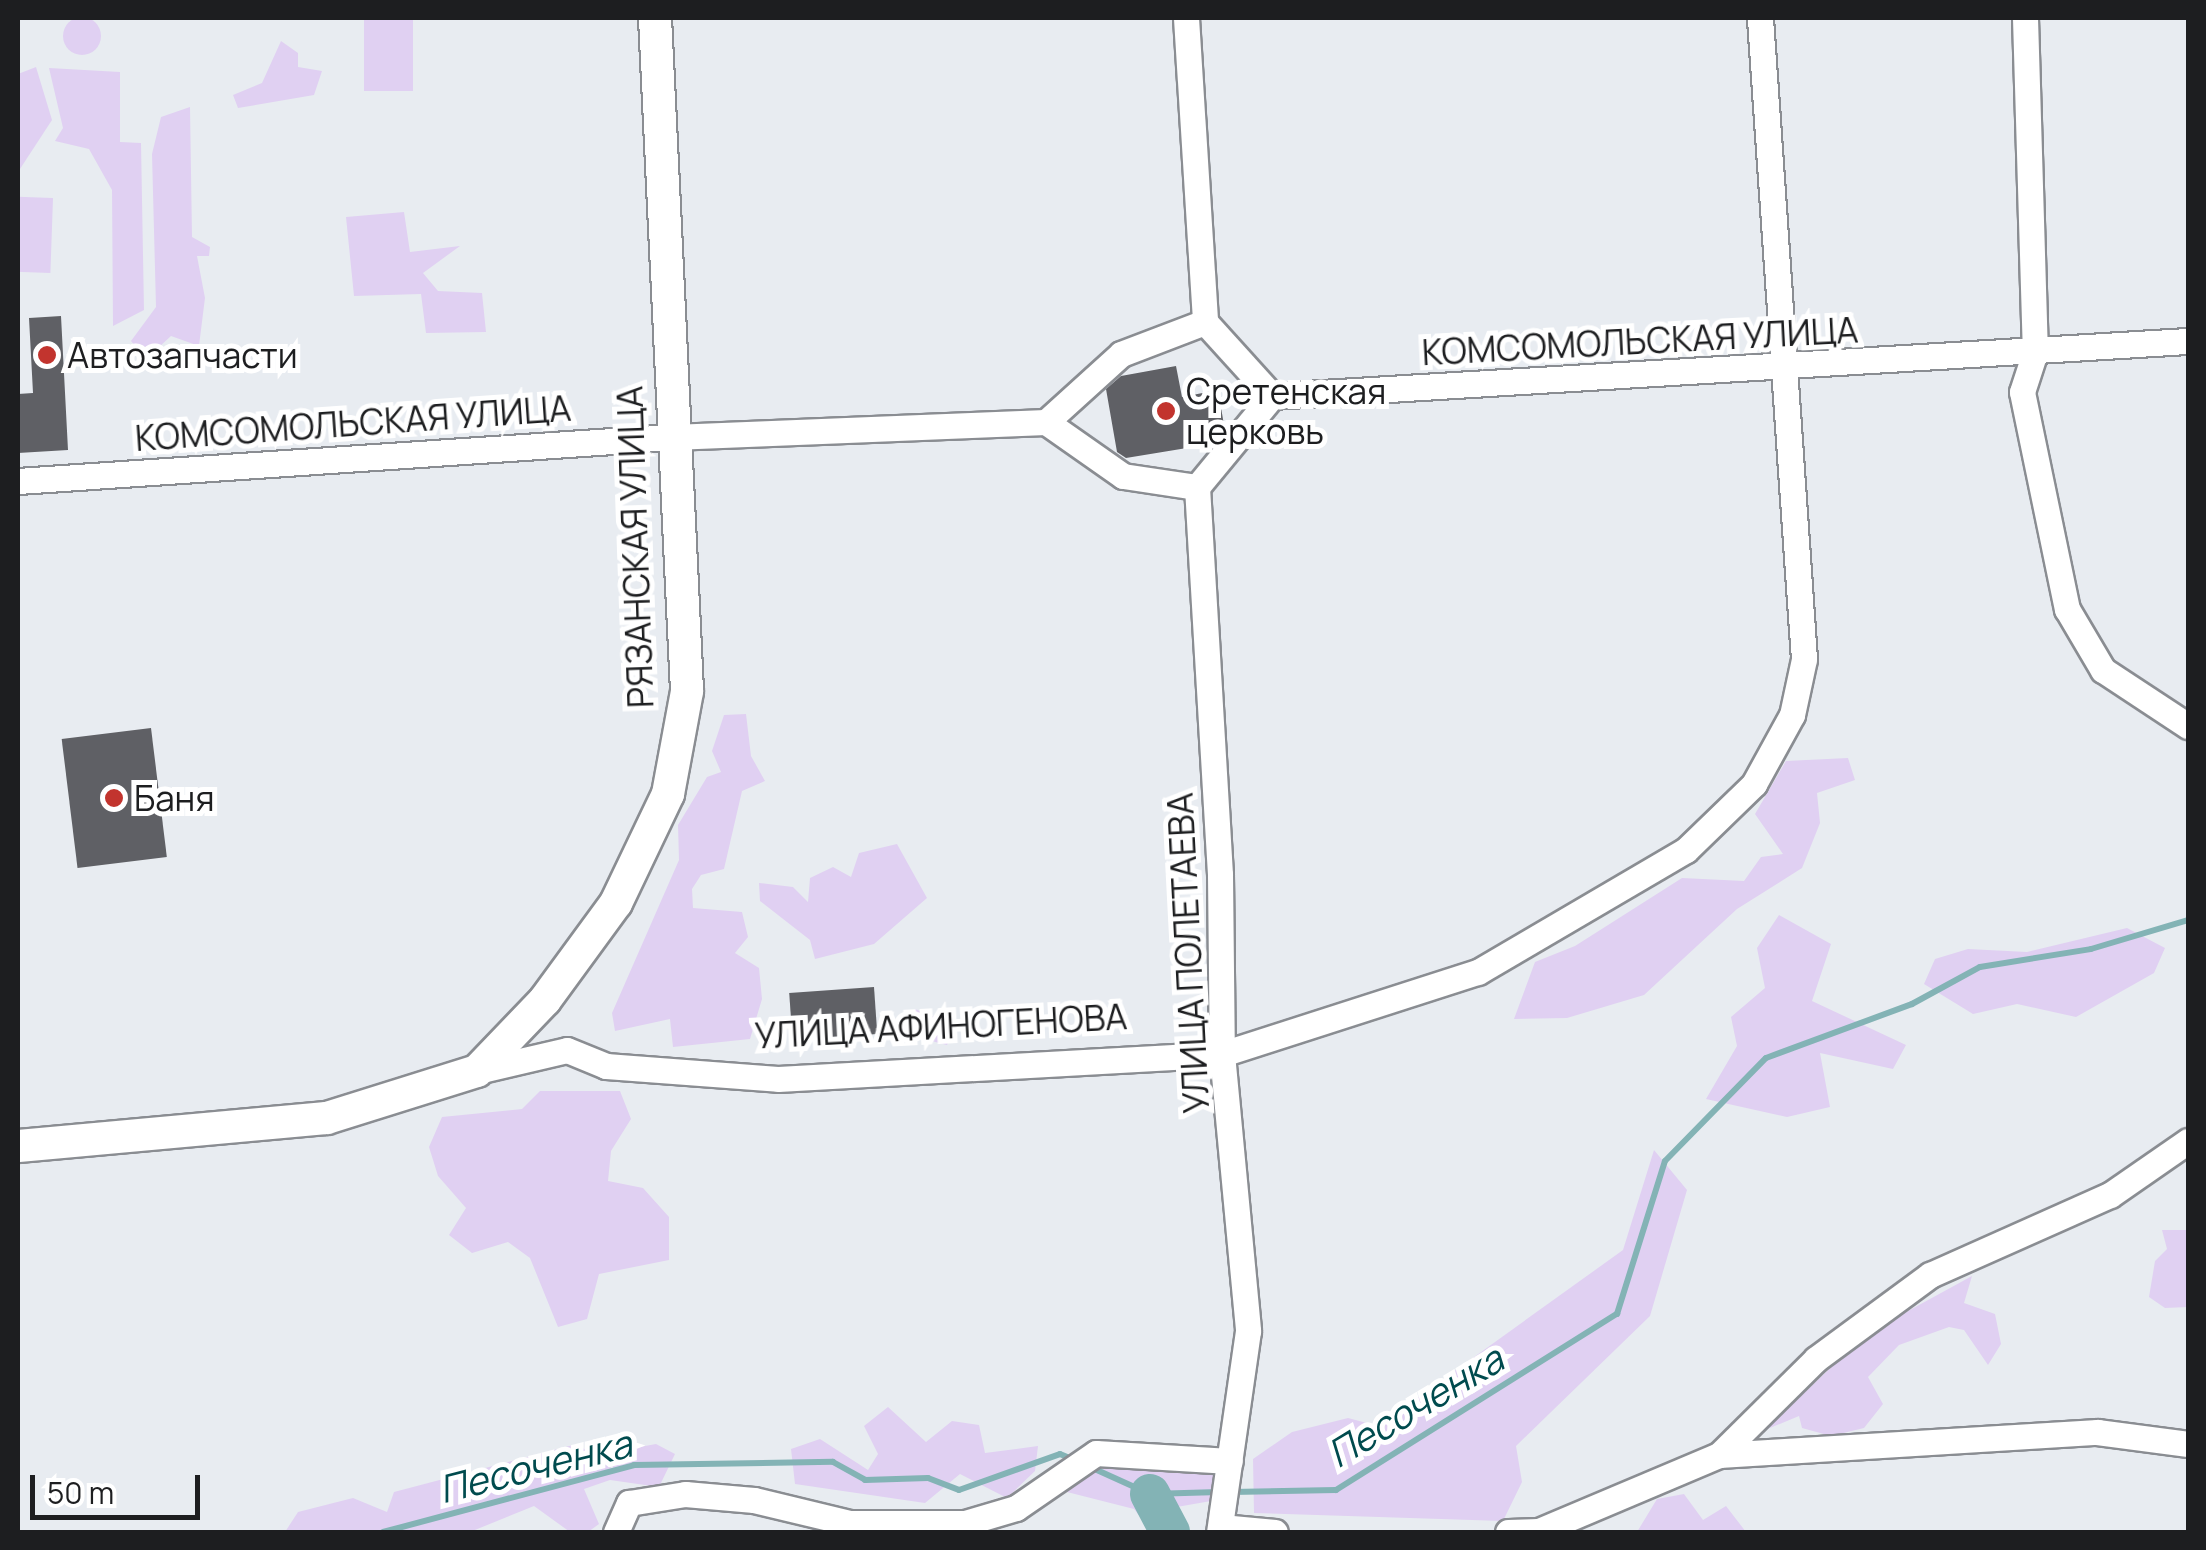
<!DOCTYPE html>
<html>
<head>
<meta charset="utf-8">
<style>
  body { margin:0 }
  #map { position:relative; width:2206px; height:1550px; overflow:hidden; background:#e8ecf1; font-family:Manrope,sans-serif }
  div>[style] { position:absolute }
  .green>* { inset:0; background:#e0d0f2; transform-origin:0 0 }
  .round { border-radius:50% }
  .stream>* { height:6px; margin:-3px; padding:0 3px; transform-origin:3px; border-radius:3px; background:#83b3b5 }
  .river>* { height:40px; margin:-20px; padding:0 20px; transform-origin:20px; border-radius:20px; background:#83b3b5 }
  .building>* { inset:0; background:#5f6065; transform-origin:0 0 }
  .roads { filter:drop-shadow(2px 0 #8a8d92) drop-shadow(-2px 0 #8a8d92) drop-shadow(0 2px #8a8d92) drop-shadow(0 -2px #8a8d92) }
  .minor>* { height:25px; margin:-12.5px; padding:0 12.5px; transform-origin:12.5px; border-radius:12.5px; background:#fff }
  .tertiary>* { height:32px; margin:-16px; padding:0 16px; transform-origin:16px; border-radius:16px; background:#fff }
  .dots>* { width:28px; height:28px; translate:-50% -50%; box-sizing:border-box; border:5px solid #fff; border-radius:50% }
  span { translate:-50% -50%; white-space:nowrap; text-align:center; line-height:1.15; -webkit-text-stroke:10px #fff; paint-order:stroke }
  .street-label { font-size:35px; color:#1d1e20 }
  .poi-label { font-size:35px; color:#1d1e20 }
  .left { translate:0 -50%; text-align:left }
  .water-label { font-size:38px; color:#004b4e; font-style:italic }
  .frame { position:absolute; inset:0; border:20px solid #1d1e20; pointer-events:none }
  .scale { position:absolute; left:30px; top:1475px; width:170px; height:45px; box-sizing:border-box; border:5px solid #1d1e20; border-top:0; padding-left:12px; font-size:30px; line-height:35px; white-space:nowrap; color:#1d1e20; -webkit-text-stroke:8px #fff; paint-order:stroke }
</style>
</head>
<body>
<div id="map">
  <div class="green">
    <i class="round" style="left:63px;top:17px;width:38px;height:38px"></i>
    <i style="left:364px;top:18px;width:49px;height:73px"></i>
    <i style="clip-path:polygon(281px 41px,298px 53px,298px 67px,322px 71px,314px 95px,238px 108px,233px 95px,262px 83px)"></i>
    <i style="clip-path:polygon(36px 67px,52px 120px,18px 172px,18px 74px)"></i>
    <i style="clip-path:polygon(49px 68px,120px 72px,120px 142px,141px 143px,144px 310px,113px 326px,112px 190px,89px 149px,55px 141px,63px 128px)"></i>
    <i style="clip-path:polygon(190px 107px,192px 237px,210px 247px,209px 256px,197px 256px,205px 298px,199px 346px,171px 336px,146px 359px,131px 341px,156px 307px,152px 154px,161px 117px)"></i>
    <i style="left:53px;top:198px;width:75px;height:35px;rotate:92deg"></i>
    <i style="clip-path:polygon(404px 212px,410px 252px,460px 246px,423px 273px,438px 291px,482px 293px,486px 332px,426px 333px,421px 294px,354px 296px,346px 217px)"></i>
    <i style="clip-path:polygon(746px 714px,751px 756px,765px 781px,742px 791px,724px 869px,701px 875px,692px 889px,693px 908px,742px 912px,748px 937px,735px 953px,759px 968px,762px 999px,750px 1039px,673px 1047px,670px 1019px,615px 1031px,612px 1013px,679px 860px,678px 825px,707px 777px,721px 772px,712px 751px,724px 715px)"></i>
    <i style="clip-path:polygon(1848px 758px,1855px 780px,1817px 793px,1820px 823px,1802px 868px,1737px 909px,1644px 995px,1567px 1018px,1514px 1019px,1535px 962px,1575px 946px,1682px 878px,1744px 881px,1761px 857px,1783px 854px,1755px 814px,1786px 761px)"></i>
    <i style="clip-path:polygon(897px 844px,927px 898px,874px 944px,815px 959px,810px 940px,760px 901px,759px 883px,793px 887px,808px 902px,810px 878px,833px 867px,851px 877px,859px 853px)"></i>
    <i style="clip-path:polygon(1779px 915px,1831px 944px,1812px 1001px,1906px 1045px,1893px 1069px,1820px 1053px,1830px 1107px,1787px 1117px,1706px 1099px,1737px 1046px,1731px 1017px,1765px 988px,1757px 948px)"></i>
    <i style="clip-path:polygon(2127px 928px,2165px 948px,2154px 973px,2076px 1017px,2017px 1004px,1973px 1014px,1924px 984px,1935px 959px,1968px 949px,2027px 952px)"></i>
    <i style="clip-path:polygon(915px 1009px,954px 1025px,947px 1045px,920px 1038px,907px 1022px)"></i>
    <i style="clip-path:polygon(540px 1091px,620px 1091px,631px 1119px,611px 1151px,608px 1181px,643px 1188px,669px 1217px,669px 1260px,599px 1274px,587px 1319px,558px 1327px,530px 1258px,508px 1242px,472px 1253px,449px 1235px,466px 1208px,438px 1176px,429px 1147px,442px 1117px,522px 1109px)"></i>
    <i style="clip-path:polygon(1654px 1150px,1687px 1190px,1650px 1316px,1516px 1446px,1522px 1482px,1503px 1521px,1254px 1513px,1253px 1459px,1292px 1432px,1348px 1418px,1378px 1426px,1623px 1250px)"></i>
    <i style="clip-path:polygon(2162px 1230px,2188px 1230px,2188px 1307px,2165px 1308px,2149px 1297px,2155px 1261px,2167px 1249px)"></i>
    <i style="clip-path:polygon(1972px 1276px,1964px 1303px,1995px 1314px,2001px 1344px,1988px 1365px,1964px 1330px,1949px 1327px,1899px 1345px,1868px 1377px,1883px 1404px,1864px 1428px,1831px 1436px,1802px 1428px,1799px 1416px,1765px 1430px,1866px 1334px)"></i>
    <i style="clip-path:polygon(888px 1407px,926px 1442px,952px 1421px,979px 1425px,985px 1453px,1038px 1446px,1035px 1471px,1007px 1498px,960px 1474px,925px 1503px,795px 1484px,791px 1449px,820px 1439px,868px 1470px,878px 1454px,864px 1426px)"></i>
    <i style="clip-path:polygon(1119px 1441px,1148px 1470px,1214px 1474px,1211px 1501px,1171px 1508px,1182px 1532px,1152px 1532px,1134px 1509px,1063px 1491px,1091px 1442px)"></i>
    <i style="clip-path:polygon(577px 1444px,613px 1469px,612px 1452px,656px 1444px,675px 1454px,659px 1487px,610px 1480px,584px 1489px,599px 1524px,588px 1532px,570px 1532px,534px 1506px,470px 1532px,285px 1532px,298px 1512px,353px 1498px,387px 1512px,394px 1492px)"></i>
    <i style="clip-path:polygon(1684px 1494px,1703px 1520px,1726px 1506px,1746px 1532px,1637px 1532px,1657px 1499px)"></i>
  </div>
  <div class="stream">
    <i style="left:1088px;top:1466px;width:68px;rotate:24.3deg"></i>
    <i style="left:1150px;top:1494px;width:69px;rotate:-1.7deg"></i>
    <i style="left:1232px;top:1492px;width:104px;rotate:-1.1deg"></i>
    <i style="left:1336px;top:1490px;width:332px;rotate:-32.1deg"></i>
    <i style="left:1617px;top:1314px;width:160px;rotate:-72.6deg"></i>
    <i style="left:1665px;top:1161px;width:144px;rotate:-45.6deg"></i>
    <i style="left:1766px;top:1058px;width:156px;rotate:-20.3deg"></i>
    <i style="left:1912px;top:1004px;width:77px;rotate:-28.6deg"></i>
    <i style="left:1980px;top:967px;width:112px;rotate:-9.2deg"></i>
    <i style="left:2091px;top:949px;width:101px;rotate:-16.6deg"></i>
    <i style="left:383px;top:1532px;width:260px;rotate:-14.9deg"></i>
    <i style="left:634px;top:1465px;width:199px;rotate:-0.9deg"></i>
    <i style="left:833px;top:1462px;width:37px;rotate:29deg"></i>
    <i style="left:865px;top:1480px;width:63px;rotate:-1.8deg"></i>
    <i style="left:928px;top:1478px;width:33px;rotate:21deg"></i>
    <i style="left:959px;top:1490px;width:107px;rotate:-19.6deg"></i>
    <i style="left:1060px;top:1454px;width:13px;rotate:23deg"></i>
  </div>
  <div class="river">
    <i style="left:1150px;top:1494px;width:43px;rotate:62.2deg"></i>
  </div>
  <div class="building">
    <i style="clip-path:polygon(61px 316px,68px 450px,18px 453px,18px 394px,33px 393px,29px 318px)"></i>
    <i style="clip-path:polygon(1176px 366px,1182px 397px,1218px 390px,1224px 425px,1190px 431px,1193px 447px,1126px 458px,1117px 452px,1106px 389px,1121px 376px)"></i>
    <i style="left:151px;top:728px;width:130px;height:90px;rotate:83deg"></i>
    <i style="left:874px;top:987px;width:47px;height:85px;rotate:86deg"></i>
  </div>
  <div class="roads">
    <div class="minor">
      <i style="left:1186px;top:18px;width:305px;rotate:86.4deg"></i>
      <i style="left:2025px;top:18px;width:334px;rotate:88.3deg"></i>
      <i style="left:2035px;top:352px;width:42px;rotate:108deg"></i>
      <i style="left:2022px;top:392px;width:222px;rotate:78.3deg"></i>
      <i style="left:2067px;top:609px;width:71px;rotate:59.5deg"></i>
      <i style="left:2103px;top:670px;width:102px;rotate:33.4deg"></i>
      <i style="left:1205px;top:322px;width:100px;rotate:47.8deg"></i>
      <i style="left:1046px;top:422px;width:101px;rotate:-42.2deg"></i>
      <i style="left:1121px;top:354px;width:90px;rotate:-20.9deg"></i>
      <i style="left:18px;top:481px;width:655px;rotate:-3.85deg"></i>
      <i style="left:672px;top:437px;width:374px;rotate:-2.3deg"></i>
      <i style="left:1046px;top:422px;width:94px;rotate:35deg"></i>
      <i style="left:1123px;top:476px;width:75px;rotate:8.5deg"></i>
      <i style="left:1197px;top:487px;width:389px;rotate:86.6deg"></i>
      <i style="left:1220px;top:875px;width:179px;rotate:89.4deg"></i>
      <i style="left:1222px;top:1054px;width:278px;rotate:84.6deg"></i>
      <i style="left:1248px;top:1331px;width:203px;rotate:98.2deg"></i>
      <i style="left:1197px;top:487px;width:118px;rotate:-50.5deg"></i>
      <i style="left:1272px;top:396px;width:918px;rotate:-3.44deg"></i>
      <i style="left:477px;top:1071px;width:92px;rotate:-13.1deg"></i>
      <i style="left:567px;top:1050px;width:42px;rotate:22.3deg"></i>
      <i style="left:606px;top:1066px;width:172px;rotate:4.3deg"></i>
      <i style="left:778px;top:1079px;width:445px;rotate:-3.2deg"></i>
      <i style="left:1222px;top:1054px;width:269px;rotate:-17.8deg"></i>
      <i style="left:1478px;top:972px;width:241px;rotate:-30.4deg"></i>
      <i style="left:1686px;top:850px;width:95px;rotate:-44.1deg"></i>
      <i style="left:1754px;top:784px;width:79px;rotate:-61.2deg"></i>
      <i style="left:1792px;top:715px;width:57px;rotate:-77.9deg"></i>
      <i style="left:1804px;top:659px;width:643px;rotate:-93.93deg"></i>
      <i style="left:1719px;top:1455px;width:379px;rotate:-3.5deg"></i>
      <i style="left:2097px;top:1432px;width:92px;rotate:7.5deg"></i>
      <i style="left:1221px;top:1527px;width:54px;rotate:5.3deg"></i>
      <i style="left:616px;top:1532px;width:32px;rotate:-66deg"></i>
      <i style="left:629px;top:1503px;width:57px;rotate:-9.1deg"></i>
      <i style="left:685px;top:1494px;width:69px;rotate:5deg"></i>
      <i style="left:754px;top:1500px;width:99px;rotate:13.5deg"></i>
      <i style="left:850px;top:1523px;width:115px"></i>
      <i style="left:965px;top:1523px;width:53px;rotate:-16.4deg"></i>
      <i style="left:1016px;top:1508px;width:97px;rotate:-34.5deg"></i>
      <i style="left:1096px;top:1453px;width:134px;rotate:3.4deg"></i>
      <i style="left:1508px;top:1532px;width:31px;rotate:-2deg"></i>
      <i style="left:1539px;top:1531px;width:195px;rotate:-22.9deg"></i>
      <i style="left:1719px;top:1455px;width:136px;rotate:-44.7deg"></i>
      <i style="left:1816px;top:1359px;width:142px;rotate:-36.4deg"></i>
      <i style="left:1930px;top:1275px;width:197px;rotate:-24deg"></i>
      <i style="left:2110px;top:1195px;width:95px;rotate:-34.7deg"></i>
    </div>
    <div class="tertiary">
      <i style="left:18px;top:1146px;width:310px;rotate:-5.2deg"></i>
      <i style="left:327px;top:1118px;width:157px;rotate:-17.4deg"></i>
      <i style="left:477px;top:1071px;width:98px;rotate:-46.2deg"></i>
      <i style="left:545px;top:1000px;width:120px;rotate:-53.8deg"></i>
      <i style="left:616px;top:903px;width:121px;rotate:-64.5deg"></i>
      <i style="left:668px;top:794px;width:105px;rotate:-79.5deg"></i>
      <i style="left:687px;top:691px;width:674px;rotate:-92.72deg"></i>
    </div>
  </div>
  <div class="dots">
    <i style="left:47px;top:355px;background:#c2342e"></i>
    <i style="left:1166px;top:411px;background:#c2342e"></i>
    <i style="left:114px;top:798px;background:#c2342e"></i>
  </div>
  <div class="street-label">
    <span style="left:1640px;top:341px;rotate:-3deg">КОМСОМОЛЬСКАЯ УЛИЦА</span>
    <span style="left:353px;top:423px;rotate:-4deg">КОМСОМОЛЬСКАЯ УЛИЦА</span>
    <span style="left:635px;top:547px;rotate:-92deg">РЯЗАНСКАЯ УЛИЦА</span>
    <span style="left:1188px;top:953px;rotate:-93deg">УЛИЦА ПОЛЕТАЕВА</span>
    <span style="left:941px;top:1026px;rotate:-3deg">УЛИЦА АФИНОГЕНОВА</span>
  </div>
  <div class="poi-label">
    <span class="left" style="left:67px;top:355px">Автозапчасти</span>
    <span class="left" style="left:1186px;top:411px">Сретенская<br>церковь</span>
    <span class="left" style="left:134px;top:798px">Баня</span>
  </div>
  <div class="water-label">
    <span style="left:1415px;top:1406px;rotate:-31deg">Песоченка</span>
    <span style="left:535px;top:1466px;rotate:-14deg">Песоченка</span>
  </div>
  <div class="frame"></div>
  <div class="scale">50 m</div>
</div>
</body>
</html>
